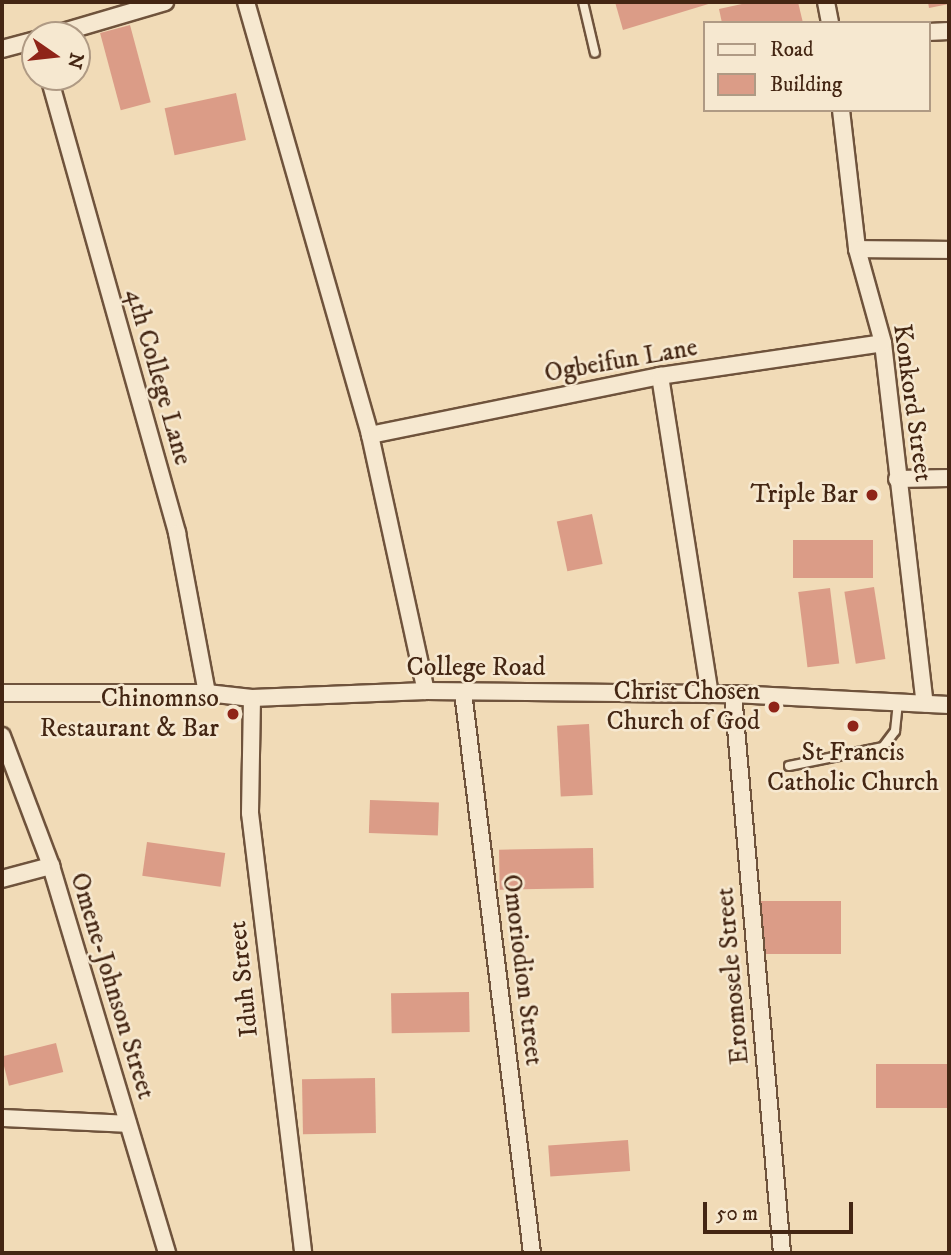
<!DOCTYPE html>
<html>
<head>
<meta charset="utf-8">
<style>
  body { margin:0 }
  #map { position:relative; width:951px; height:1255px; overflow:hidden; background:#f1dbb7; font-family:"IM FELL DW Pica",serif }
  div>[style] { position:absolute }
  .building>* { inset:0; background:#db9c87; transform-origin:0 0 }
  .roads { filter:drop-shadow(2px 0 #6f533c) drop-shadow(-2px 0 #6f533c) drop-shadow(0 2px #6f533c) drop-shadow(0 -2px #6f533c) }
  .lane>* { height:8px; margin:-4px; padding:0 4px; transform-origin:4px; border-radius:4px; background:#f6e8d0 }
  .street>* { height:16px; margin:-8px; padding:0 8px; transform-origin:8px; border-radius:8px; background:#f6e8d0 }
  .dots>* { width:19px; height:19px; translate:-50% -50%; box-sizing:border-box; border:4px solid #f6e8d0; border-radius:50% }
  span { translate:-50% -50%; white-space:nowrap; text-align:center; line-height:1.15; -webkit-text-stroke:5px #f6e8d0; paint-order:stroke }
  .street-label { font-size:26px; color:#442613 }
  .poi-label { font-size:26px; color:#442613 }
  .right { translate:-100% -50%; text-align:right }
  .frame { position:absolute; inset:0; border:4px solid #442613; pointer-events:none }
  .legend { position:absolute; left:703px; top:21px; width:228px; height:91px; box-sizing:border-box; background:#f6e8d0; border:2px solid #af9a84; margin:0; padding:9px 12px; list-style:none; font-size:21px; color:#442613 }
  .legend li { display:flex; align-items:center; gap:14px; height:35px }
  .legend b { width:35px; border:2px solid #af9a84 }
  .north { position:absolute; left:21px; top:21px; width:70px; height:70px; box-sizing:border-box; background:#f6e8d0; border:2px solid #af9a84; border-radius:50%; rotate:104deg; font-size:19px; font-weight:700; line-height:28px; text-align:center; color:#442613 }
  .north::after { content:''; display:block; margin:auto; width:24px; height:32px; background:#8f2418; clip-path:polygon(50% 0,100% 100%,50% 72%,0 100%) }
  .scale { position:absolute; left:703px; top:1202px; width:150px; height:32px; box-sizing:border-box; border:4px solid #442613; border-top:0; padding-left:9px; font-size:21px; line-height:24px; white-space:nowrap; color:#442613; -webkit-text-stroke:5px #f6e8d0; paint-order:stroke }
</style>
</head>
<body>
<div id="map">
  <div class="building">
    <i style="clip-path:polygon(615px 2px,715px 2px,623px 30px)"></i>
    <i style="clip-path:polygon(751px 2px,798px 2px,803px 23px,722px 23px,719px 9px)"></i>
    <i style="clip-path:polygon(928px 2px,949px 2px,949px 4px,929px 8px)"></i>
    <i style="left:130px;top:25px;width:80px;height:31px;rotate:75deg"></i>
    <i style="left:236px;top:93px;width:48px;height:73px;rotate:78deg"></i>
    <i style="left:592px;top:514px;width:51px;height:36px;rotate:78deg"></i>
    <i style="left:873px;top:540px;width:38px;height:80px;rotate:90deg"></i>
    <i style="left:874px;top:587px;width:73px;height:30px;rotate:81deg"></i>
    <i style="left:830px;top:588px;width:76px;height:32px;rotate:83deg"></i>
    <i style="left:589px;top:724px;width:71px;height:32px;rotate:87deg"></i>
    <i style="left:370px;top:800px;width:69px;height:33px;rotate:2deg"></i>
    <i style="left:147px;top:842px;width:79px;height:34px;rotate:8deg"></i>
    <i style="left:593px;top:848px;width:40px;height:94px;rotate:89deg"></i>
    <i style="left:841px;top:901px;width:53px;height:81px;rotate:90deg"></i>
    <i style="left:469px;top:992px;width:40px;height:78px;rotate:89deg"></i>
    <i style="left:56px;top:1043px;width:30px;height:56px;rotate:76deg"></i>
    <i style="left:949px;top:1064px;width:44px;height:73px;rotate:90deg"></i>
    <i style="left:375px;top:1078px;width:55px;height:73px;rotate:89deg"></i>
    <i style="left:628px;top:1140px;width:31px;height:80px;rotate:86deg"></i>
  </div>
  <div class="roads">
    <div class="lane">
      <i style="left:583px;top:2px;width:52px;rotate:76.8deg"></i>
      <i style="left:789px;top:766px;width:96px;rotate:-11.4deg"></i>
      <i style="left:883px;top:747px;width:20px;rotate:-53deg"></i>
      <i style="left:895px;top:731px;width:28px;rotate:-84deg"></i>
    </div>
    <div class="street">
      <i style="left:246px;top:2px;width:450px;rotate:74deg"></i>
      <i style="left:370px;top:435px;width:262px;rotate:77.7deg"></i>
      <i style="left:826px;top:2px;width:21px;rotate:79deg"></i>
      <i style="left:928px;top:32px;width:21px;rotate:-3deg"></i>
      <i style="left:53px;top:35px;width:117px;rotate:-16.4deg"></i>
      <i style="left:2px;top:49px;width:34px;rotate:-15deg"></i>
      <i style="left:49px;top:77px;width:474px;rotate:74.3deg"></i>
      <i style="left:177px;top:533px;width:163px;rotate:79.4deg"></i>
      <i style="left:841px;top:110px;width:140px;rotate:83.4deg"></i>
      <i style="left:857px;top:249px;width:98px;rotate:74.5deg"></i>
      <i style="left:883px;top:343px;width:363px;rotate:83.4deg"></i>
      <i style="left:857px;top:249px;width:92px;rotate:0.6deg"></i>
      <i style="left:660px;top:376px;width:322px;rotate:81.1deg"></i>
      <i style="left:370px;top:435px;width:296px;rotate:-11.5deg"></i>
      <i style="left:660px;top:376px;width:225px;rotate:-8.4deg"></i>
      <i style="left:897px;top:479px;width:52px;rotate:-1.1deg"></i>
      <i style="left:463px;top:692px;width:565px;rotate:82.99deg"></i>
      <i style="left:2px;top:693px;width:205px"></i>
      <i style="left:207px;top:693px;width:45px;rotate:6.3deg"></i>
      <i style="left:252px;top:698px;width:174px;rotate:-2.3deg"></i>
      <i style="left:426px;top:691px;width:307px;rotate:0.6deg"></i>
      <i style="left:733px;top:694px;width:216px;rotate:2.9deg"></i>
      <i style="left:733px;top:694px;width:561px;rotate:84.99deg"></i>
      <i style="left:252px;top:698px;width:115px;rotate:91deg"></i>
      <i style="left:250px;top:813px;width:443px;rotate:83.1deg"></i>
      <i style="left:2px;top:736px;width:139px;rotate:69.3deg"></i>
      <i style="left:51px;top:866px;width:404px;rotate:73.3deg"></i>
      <i style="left:2px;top:879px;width:51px;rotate:-14.9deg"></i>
      <i style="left:2px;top:1118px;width:126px;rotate:2.7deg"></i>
    </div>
  </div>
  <div class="dots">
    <i style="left:872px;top:495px;background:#8f2418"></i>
    <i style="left:774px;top:707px;background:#8f2418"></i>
    <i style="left:233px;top:714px;background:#8f2418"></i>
    <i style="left:853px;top:726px;background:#8f2418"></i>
  </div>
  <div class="street-label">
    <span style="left:621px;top:361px;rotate:-10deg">Ogbeifun Lane</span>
    <span style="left:158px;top:377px;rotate:74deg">4th College Lane</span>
    <span style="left:912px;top:403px;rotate:82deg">Konkord Street</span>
    <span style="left:476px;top:668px">College Road</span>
    <span style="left:522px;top:970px;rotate:83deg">Omoriodion Street</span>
    <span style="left:733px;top:976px;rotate:-95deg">Eromosele Street</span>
    <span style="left:244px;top:979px;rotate:-96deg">Iduh Street</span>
    <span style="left:112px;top:986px;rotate:73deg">Omene-Johnson Street</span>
  </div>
  <div class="poi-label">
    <span class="right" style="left:858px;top:495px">Triple Bar</span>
    <span class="right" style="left:760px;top:707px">Christ Chosen<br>Church of God</span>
    <span class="right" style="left:219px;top:714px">Chinomnso<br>Restaurant &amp; Bar</span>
    <span style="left:853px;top:768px">St Francis<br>Catholic Church</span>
  </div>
  <div class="frame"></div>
  <ul class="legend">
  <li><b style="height:9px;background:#f6e8d0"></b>Road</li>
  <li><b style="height:19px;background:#db9c87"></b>Building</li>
  </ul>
  <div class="north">N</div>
  <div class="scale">50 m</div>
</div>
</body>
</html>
